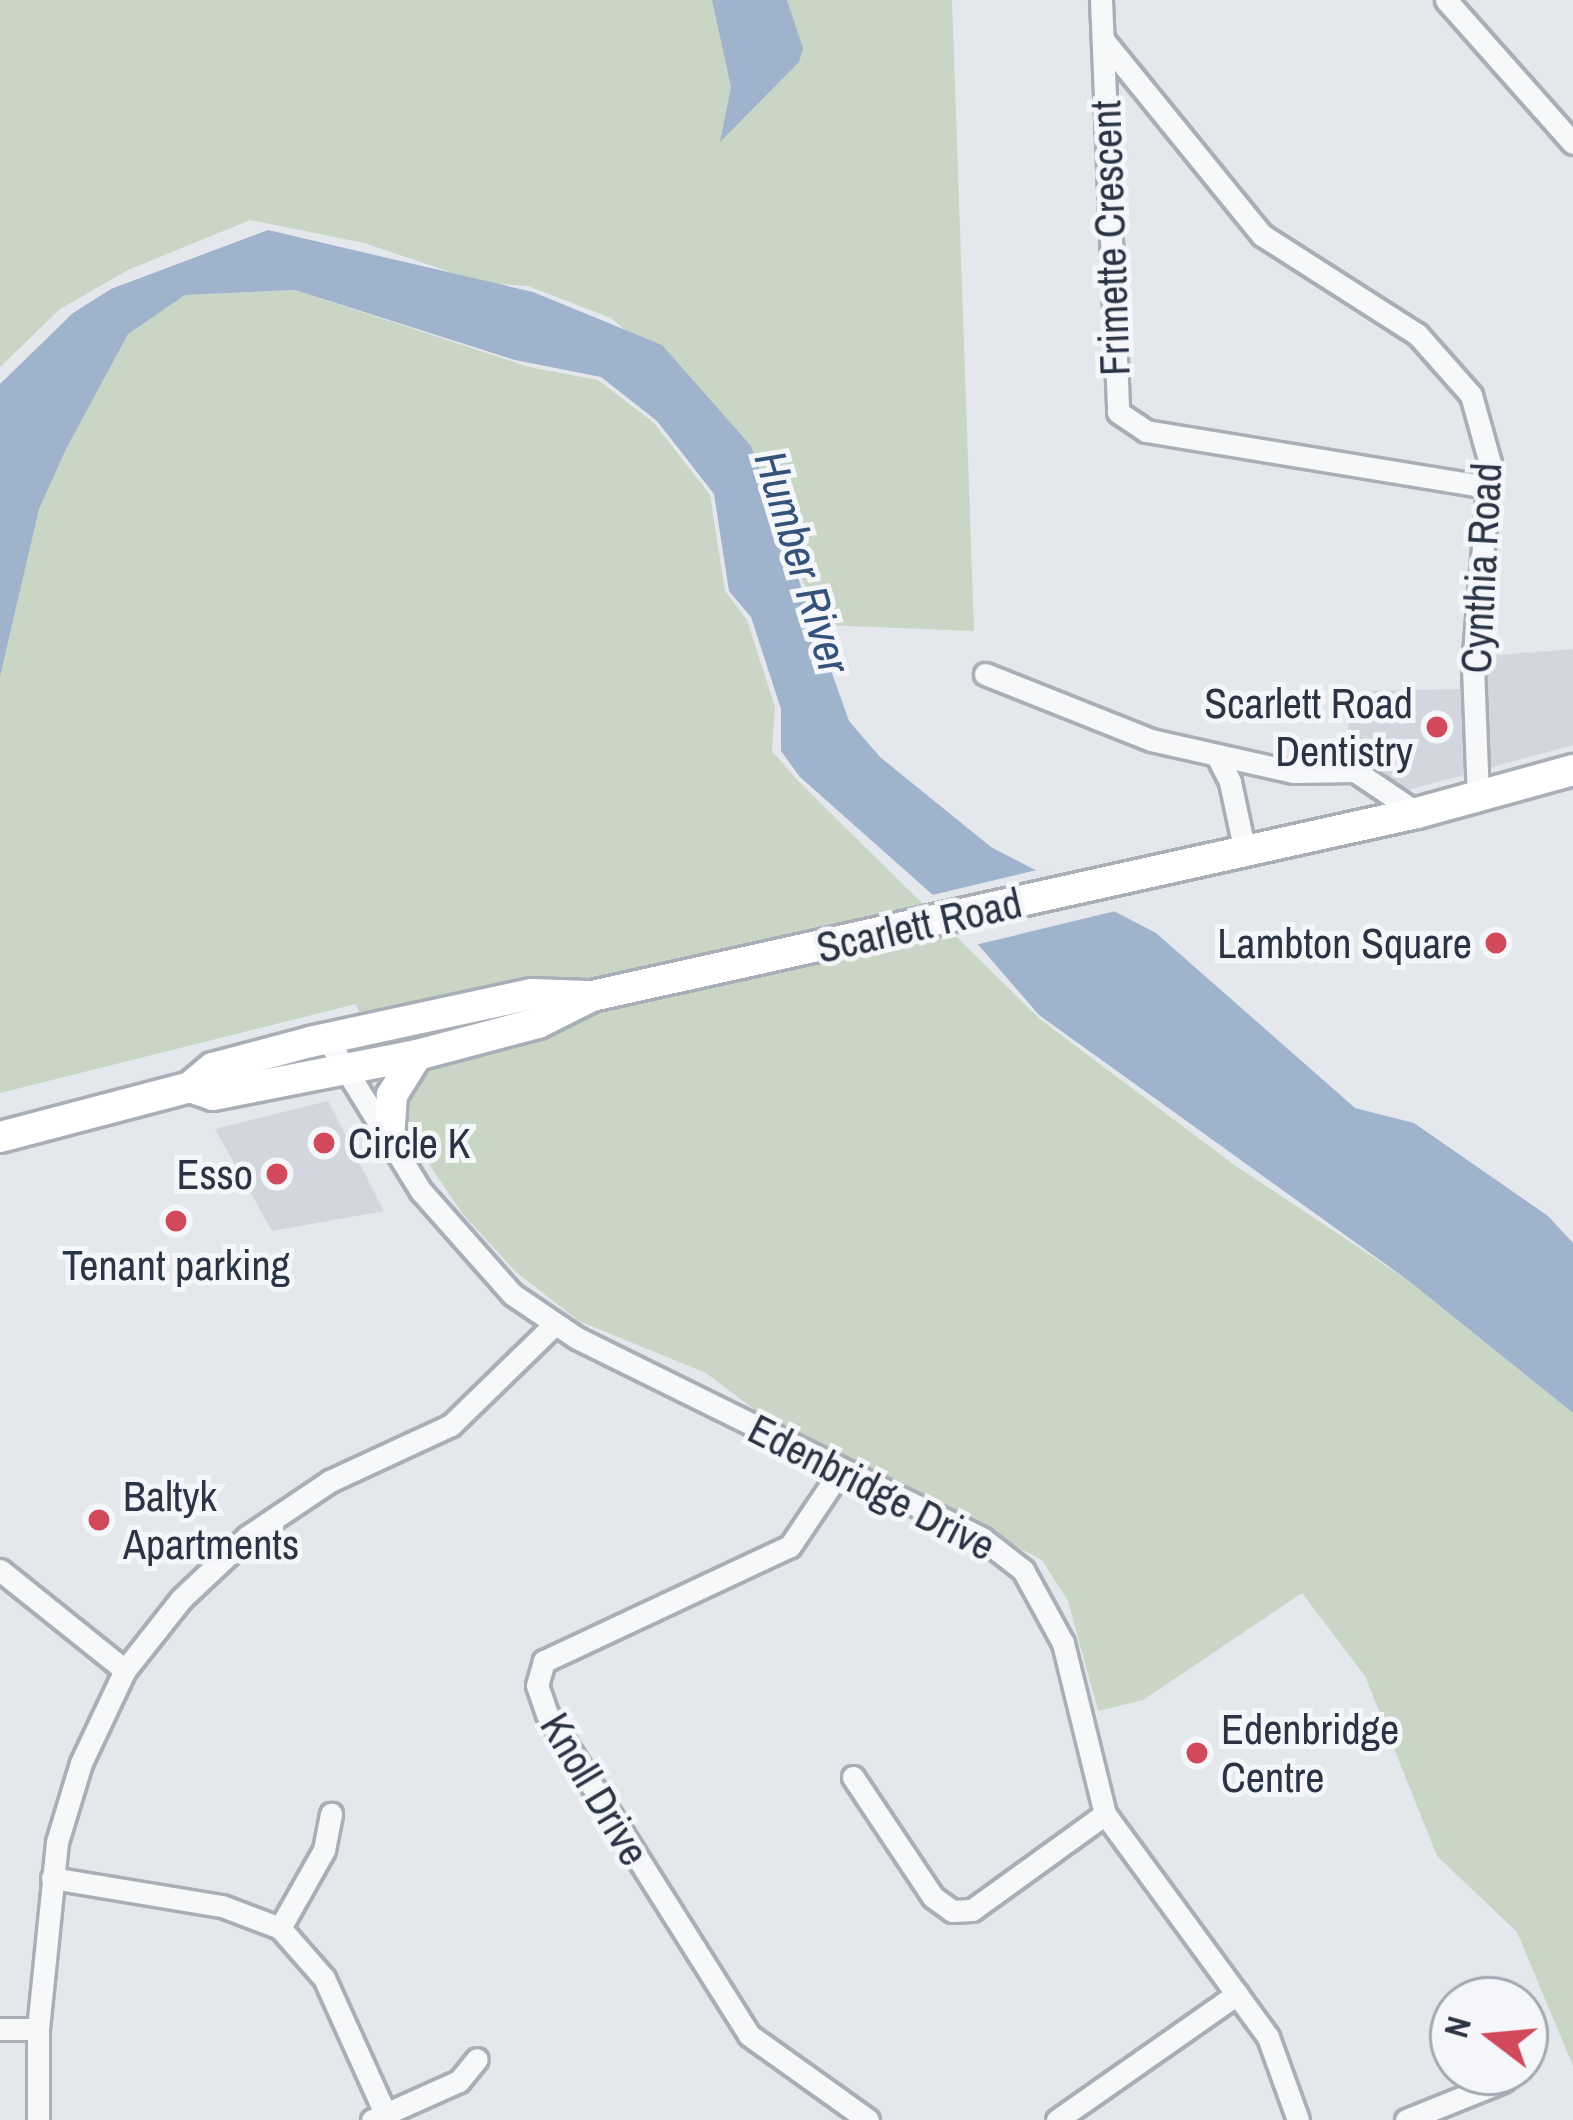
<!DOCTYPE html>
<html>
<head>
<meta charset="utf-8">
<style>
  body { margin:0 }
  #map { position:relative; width:1573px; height:2120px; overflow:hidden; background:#e4e7ec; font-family:"Archivo Narrow",sans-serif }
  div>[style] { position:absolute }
  .built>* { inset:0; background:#d2d6de }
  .green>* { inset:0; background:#c9d6c5 }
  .water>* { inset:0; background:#9fb4cc }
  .pier>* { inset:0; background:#e4e7ec }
  .roads { filter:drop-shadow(3px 0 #a9aeb7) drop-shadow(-3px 0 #a9aeb7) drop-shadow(0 3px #a9aeb7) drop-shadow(0 -3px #a9aeb7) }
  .minor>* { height:21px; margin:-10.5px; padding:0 10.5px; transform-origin:10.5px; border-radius:10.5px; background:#f7f8fa }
  .secondary>* { height:30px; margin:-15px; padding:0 15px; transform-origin:15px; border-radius:15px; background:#fff }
  .dots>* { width:33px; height:33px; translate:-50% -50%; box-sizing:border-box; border:6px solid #f4f6f9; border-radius:50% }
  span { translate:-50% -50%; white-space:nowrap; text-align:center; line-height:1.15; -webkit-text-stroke:10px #f4f6f9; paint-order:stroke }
  .street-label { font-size:42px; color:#2b3445 }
  .poi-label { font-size:42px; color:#2b3445 }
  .right { translate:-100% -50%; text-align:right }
  .left { translate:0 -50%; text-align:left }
  .water-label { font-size:45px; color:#34527a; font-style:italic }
  .north { position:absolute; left:1429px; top:1976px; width:120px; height:120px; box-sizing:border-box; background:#f4f6f9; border:3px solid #a4a8b1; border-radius:50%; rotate:286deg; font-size:33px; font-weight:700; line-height:48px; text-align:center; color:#2b3445 }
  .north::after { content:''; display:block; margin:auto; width:42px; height:54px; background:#d1495b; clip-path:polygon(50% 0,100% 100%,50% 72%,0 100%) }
</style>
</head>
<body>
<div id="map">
  <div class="built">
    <i style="clip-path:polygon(1573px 649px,1573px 745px,1401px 792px,1351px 759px,1345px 691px,1461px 689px,1461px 658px)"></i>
    <i style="clip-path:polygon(328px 1101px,384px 1211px,272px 1231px,215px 1129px)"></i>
  </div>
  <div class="green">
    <i style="clip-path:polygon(0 0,952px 0,974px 631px,824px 625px,774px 520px,680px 377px,611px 318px,528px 286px,483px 283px,364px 243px,250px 220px,128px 270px,60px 309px,0 367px)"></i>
    <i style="clip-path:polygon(295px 290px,529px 367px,598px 380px,654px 423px,710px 495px,725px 591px,747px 620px,775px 707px,772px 751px,799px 782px,1041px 1020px,1233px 1164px,1409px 1281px,1573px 1413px,1573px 2066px,1517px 1932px,1437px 1856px,1365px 1676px,1302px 1593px,1143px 1700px,1098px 1711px,1068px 1601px,1042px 1560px,759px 1413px,706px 1373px,579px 1321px,516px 1272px,462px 1213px,406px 1130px,356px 1004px,0 1093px,0 447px,124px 329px,185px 295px)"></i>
  </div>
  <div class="water">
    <i style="clip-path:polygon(712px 0,787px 0,803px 48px,799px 62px,720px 142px,731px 87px)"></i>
    <i style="clip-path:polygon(268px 230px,533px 292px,662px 345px,751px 446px,849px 721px,880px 757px,991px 847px,1156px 933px,1355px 1108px,1414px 1123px,1548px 1216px,1573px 1243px,1573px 1413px,1409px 1281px,1039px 1015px,943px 904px,800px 777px,781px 751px,781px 709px,751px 617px,729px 591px,714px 494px,657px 421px,601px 377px,515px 360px,295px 290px,185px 295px,128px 334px,66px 449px,39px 509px,0 676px,0 384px,73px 313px,111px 289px)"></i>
  </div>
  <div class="pier">
    <i style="clip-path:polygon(1045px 868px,1124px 909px,971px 946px,924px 897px)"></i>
  </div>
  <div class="roads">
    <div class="minor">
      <i style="left:1101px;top:0;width:412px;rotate:87.6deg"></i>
      <i style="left:1118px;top:412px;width:34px;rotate:34deg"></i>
      <i style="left:1146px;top:431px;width:347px;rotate:9.3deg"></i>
      <i style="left:1446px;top:0;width:191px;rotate:48.4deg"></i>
      <i style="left:1105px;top:42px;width:249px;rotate:50.9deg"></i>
      <i style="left:1262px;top:235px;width:184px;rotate:32.6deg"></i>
      <i style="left:1417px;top:334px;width:81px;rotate:48.5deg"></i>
      <i style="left:1471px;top:395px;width:71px;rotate:74.4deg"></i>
      <i style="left:1490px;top:463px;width:205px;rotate:94.8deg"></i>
      <i style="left:1473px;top:667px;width:131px;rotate:87.8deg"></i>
      <i style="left:985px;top:674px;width:179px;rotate:21.7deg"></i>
      <i style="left:1151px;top:740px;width:146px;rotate:12.7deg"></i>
      <i style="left:1293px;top:772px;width:62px;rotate:-0.9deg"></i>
      <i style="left:1355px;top:771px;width:75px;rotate:34.1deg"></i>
      <i style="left:1217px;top:756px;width:29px;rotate:63deg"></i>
      <i style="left:1230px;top:782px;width:72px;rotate:77.9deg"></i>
      <i style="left:327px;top:1039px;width:179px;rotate:58.3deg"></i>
      <i style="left:421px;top:1191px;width:137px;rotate:48.5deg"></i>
      <i style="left:512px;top:1294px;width:78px;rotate:34.1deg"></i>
      <i style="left:577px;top:1338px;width:453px;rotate:26.3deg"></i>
      <i style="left:983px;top:1539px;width:51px;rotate:37.8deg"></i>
      <i style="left:1023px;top:1570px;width:83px;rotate:61.3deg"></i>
      <i style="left:1063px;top:1643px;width:176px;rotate:76.2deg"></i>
      <i style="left:1105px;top:1814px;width:276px;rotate:53.8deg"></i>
      <i style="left:1268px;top:2037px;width:88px;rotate:70.1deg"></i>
      <i style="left:841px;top:1470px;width:92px;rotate:123.9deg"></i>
      <i style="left:790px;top:1546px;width:272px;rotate:154.9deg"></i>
      <i style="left:544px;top:1661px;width:25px;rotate:106deg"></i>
      <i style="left:537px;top:1685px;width:31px;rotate:71deg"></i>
      <i style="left:547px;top:1714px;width:379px;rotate:57.8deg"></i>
      <i style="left:749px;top:2035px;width:146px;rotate:35.5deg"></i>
      <i style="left:0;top:1570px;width:160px;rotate:38.7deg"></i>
      <i style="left:853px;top:1777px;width:144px;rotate:56.3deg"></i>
      <i style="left:933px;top:1897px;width:24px;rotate:36deg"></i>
      <i style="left:952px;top:1911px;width:20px;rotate:-3deg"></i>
      <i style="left:972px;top:1910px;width:164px;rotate:-35.8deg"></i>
      <i style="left:52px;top:1878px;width:172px;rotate:9.4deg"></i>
      <i style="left:222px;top:1906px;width:62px;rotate:20.8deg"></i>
      <i style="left:280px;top:1928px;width:67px;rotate:48.7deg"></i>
      <i style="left:324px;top:1978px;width:156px;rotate:65.7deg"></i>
      <i style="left:280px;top:1928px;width:90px;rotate:-60.6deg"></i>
      <i style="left:324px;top:1850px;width:37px;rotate:-79deg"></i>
      <i style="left:0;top:2029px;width:38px"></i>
      <i style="left:38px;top:2120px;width:91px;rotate:-90deg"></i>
      <i style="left:38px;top:2029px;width:188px;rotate:-84.2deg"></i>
      <i style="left:57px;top:1842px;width:83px;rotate:-73.1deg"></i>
      <i style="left:81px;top:1763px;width:103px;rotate:-64.7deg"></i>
      <i style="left:125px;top:1670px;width:90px;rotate:-51.7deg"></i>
      <i style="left:181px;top:1599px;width:92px;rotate:-43.2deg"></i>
      <i style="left:248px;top:1536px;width:99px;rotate:-33.9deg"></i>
      <i style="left:330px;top:1481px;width:133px;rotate:-24.8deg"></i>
      <i style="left:451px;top:1425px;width:144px;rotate:-44.2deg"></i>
      <i style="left:372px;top:2120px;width:95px;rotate:-24.1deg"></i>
      <i style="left:459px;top:2081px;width:28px;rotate:-51deg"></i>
      <i style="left:1057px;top:2120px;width:220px;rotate:-35deg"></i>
      <i style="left:1406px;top:2120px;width:105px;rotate:-21.9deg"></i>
    </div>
    <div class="secondary">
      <i style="left:190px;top:1087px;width:24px;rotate:19deg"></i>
      <i style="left:213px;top:1095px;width:208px;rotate:-11.1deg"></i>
      <i style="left:417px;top:1055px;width:125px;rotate:-14.8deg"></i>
      <i style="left:538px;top:1023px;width:60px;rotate:-26.6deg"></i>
      <i style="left:592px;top:996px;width:845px;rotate:-12.51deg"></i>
      <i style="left:1417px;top:813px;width:162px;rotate:-15.4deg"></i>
      <i style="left:0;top:1137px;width:196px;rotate:-14.7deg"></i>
      <i style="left:190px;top:1087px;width:30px;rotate:-40deg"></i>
      <i style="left:213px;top:1068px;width:100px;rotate:-15deg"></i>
      <i style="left:310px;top:1042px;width:227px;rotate:-12.2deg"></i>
      <i style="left:532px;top:994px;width:55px;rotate:2.1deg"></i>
      <i style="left:389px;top:1141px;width:46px;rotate:-86.3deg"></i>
      <i style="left:392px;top:1095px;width:47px;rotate:-58deg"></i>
    </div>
  </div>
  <div class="dots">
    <i style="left:1437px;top:727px;background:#d1495b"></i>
    <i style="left:1496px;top:943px;background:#d1495b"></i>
    <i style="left:324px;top:1143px;background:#d1495b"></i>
    <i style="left:277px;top:1174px;background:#d1495b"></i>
    <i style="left:176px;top:1221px;background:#d1495b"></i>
    <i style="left:99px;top:1520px;background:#d1495b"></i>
    <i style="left:1197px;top:1753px;background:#d1495b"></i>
  </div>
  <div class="street-label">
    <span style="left:1110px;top:238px;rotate:-92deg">Frimette Crescent</span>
    <span style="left:1481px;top:568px;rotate:-87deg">Cynthia Road</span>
    <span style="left:919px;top:925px;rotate:-13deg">Scarlett Road</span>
    <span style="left:872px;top:1487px;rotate:27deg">Edenbridge Drive</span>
    <span style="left:595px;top:1789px;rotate:59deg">Knoll Drive</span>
  </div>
  <div class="poi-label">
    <span class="right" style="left:1413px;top:727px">Scarlett Road<br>Dentistry</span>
    <span class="right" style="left:1472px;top:943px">Lambton Square</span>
    <span class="left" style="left:348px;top:1143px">Circle K</span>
    <span class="right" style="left:253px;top:1174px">Esso</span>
    <span style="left:176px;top:1265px">Tenant parking</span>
    <span class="left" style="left:123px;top:1520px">Baltyk<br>Apartments</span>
    <span class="left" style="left:1221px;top:1753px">Edenbridge<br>Centre</span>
  </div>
  <div class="water-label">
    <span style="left:803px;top:562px;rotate:73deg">Humber River</span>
  </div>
  <div class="north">N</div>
</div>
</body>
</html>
